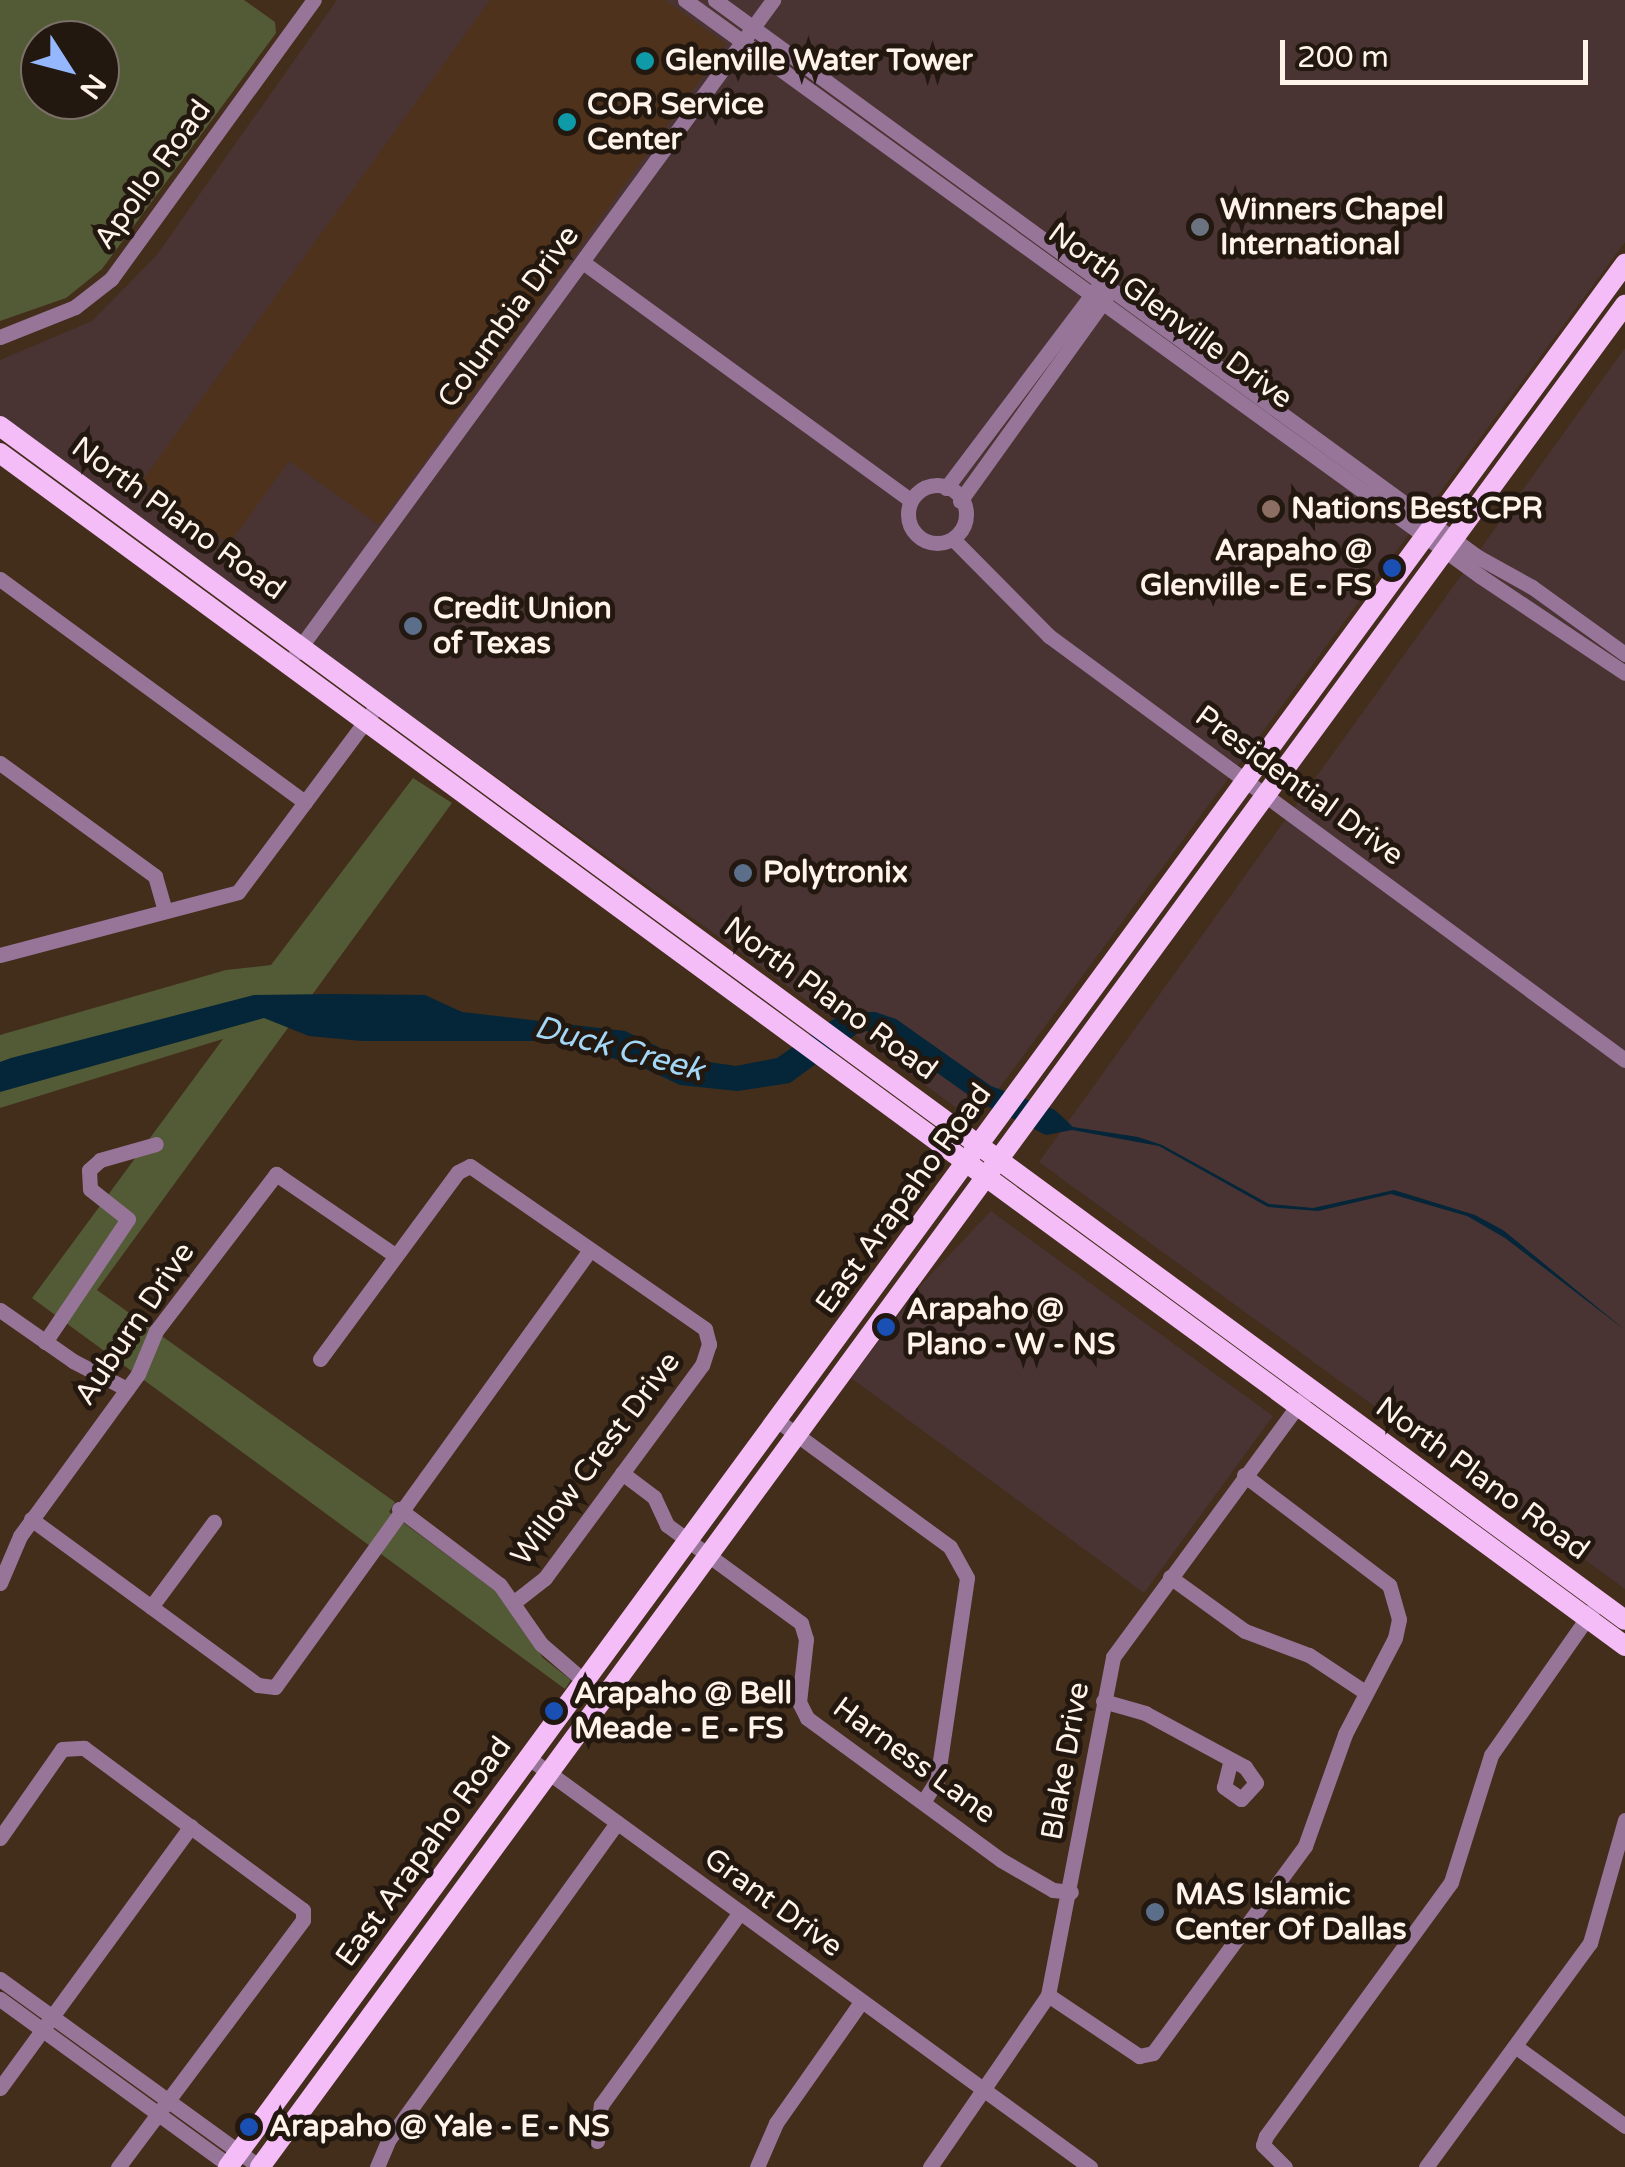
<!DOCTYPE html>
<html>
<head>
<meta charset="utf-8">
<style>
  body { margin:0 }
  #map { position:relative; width:1625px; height:2167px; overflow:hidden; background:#432d1b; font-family:"Varela Round",sans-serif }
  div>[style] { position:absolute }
  .commercial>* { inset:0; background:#493433 }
  .built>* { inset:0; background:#4e321b }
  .green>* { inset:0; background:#535a36 }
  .water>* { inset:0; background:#042638 }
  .minor>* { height:15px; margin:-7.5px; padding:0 7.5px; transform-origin:7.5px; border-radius:7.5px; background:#977599 }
  .minor>.ring { margin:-7.5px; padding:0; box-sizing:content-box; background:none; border:15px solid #977599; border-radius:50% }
  .major>* { height:20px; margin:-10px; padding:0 10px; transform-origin:10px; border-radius:10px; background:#f4bdf7 }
  .dots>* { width:28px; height:28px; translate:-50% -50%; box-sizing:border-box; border:5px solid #221810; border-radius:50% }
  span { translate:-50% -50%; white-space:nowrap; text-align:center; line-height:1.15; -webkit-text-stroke:10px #221810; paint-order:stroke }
  .poi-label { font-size:30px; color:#fff3ea; font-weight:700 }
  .left { translate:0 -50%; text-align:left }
  .right { translate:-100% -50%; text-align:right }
  .street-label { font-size:30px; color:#fff3ea }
  .water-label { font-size:32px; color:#a4d6f6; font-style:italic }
  .north { position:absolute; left:20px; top:20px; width:100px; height:100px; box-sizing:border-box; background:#221810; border:2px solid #7a7067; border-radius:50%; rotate:126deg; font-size:28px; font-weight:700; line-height:40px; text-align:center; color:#fff3ea }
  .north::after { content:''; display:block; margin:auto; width:35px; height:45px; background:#94b7fd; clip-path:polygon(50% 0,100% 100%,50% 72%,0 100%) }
  .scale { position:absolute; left:1280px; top:40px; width:308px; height:45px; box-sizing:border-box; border:5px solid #fff3ea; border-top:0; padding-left:12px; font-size:30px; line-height:35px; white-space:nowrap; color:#fff3ea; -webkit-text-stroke:8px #221810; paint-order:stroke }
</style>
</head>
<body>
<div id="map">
  <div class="commercial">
    <i style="clip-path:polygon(337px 0,1625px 0,1625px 242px,975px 1121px,0 420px,0 360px,92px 321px,156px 256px)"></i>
    <i style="clip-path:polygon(1625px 348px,1625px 1589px,1039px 1162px)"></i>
    <i style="clip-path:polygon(991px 1211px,1273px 1416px,1144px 1593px,851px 1378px,921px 1285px)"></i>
  </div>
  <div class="built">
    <i style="clip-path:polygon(490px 0,665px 0,726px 44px,379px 525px,289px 461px,229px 544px,142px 481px)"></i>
  </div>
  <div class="green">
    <i style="clip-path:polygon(evenodd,0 0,244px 0,275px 22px,276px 33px,102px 269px,66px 298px,0 321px,0 0,100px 40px,100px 100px,40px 100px,40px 40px,100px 40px)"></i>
    <i style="clip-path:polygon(413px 778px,452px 803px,97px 1290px,395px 1502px,389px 1512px,504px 1597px,543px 1658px,571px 1680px,565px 1689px,32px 1298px,223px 1039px,0 1108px,0 1035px,226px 970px,271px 965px)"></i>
  </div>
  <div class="water">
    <i style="clip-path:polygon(333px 994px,425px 995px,462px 1012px,625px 1031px,681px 1058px,736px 1066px,777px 1058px,844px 1012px,875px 1012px,896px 1019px,991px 1086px,1055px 1110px,1073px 1127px,1138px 1137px,1162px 1145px,1269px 1204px,1313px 1208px,1394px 1190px,1475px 1215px,1503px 1230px,1625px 1330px,1505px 1238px,1467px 1216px,1391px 1194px,1318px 1211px,1268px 1207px,1159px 1146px,1072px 1130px,1046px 1135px,977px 1101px,885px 1036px,862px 1030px,790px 1083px,737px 1091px,680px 1085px,635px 1064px,544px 1041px,362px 1041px,309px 1036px,264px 1018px,0 1092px,0 1062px,11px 1058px,254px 995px)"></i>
  </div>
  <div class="minor">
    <i style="left:685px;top:0;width:982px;rotate:35.92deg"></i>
    <i style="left:1480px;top:576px;width:174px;rotate:33.8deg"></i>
    <i style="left:715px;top:0;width:945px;rotate:36.13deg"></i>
    <i style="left:1478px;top:557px;width:62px;rotate:29.1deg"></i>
    <i style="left:1532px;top:587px;width:115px;rotate:35.8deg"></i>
    <i style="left:584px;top:263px;width:402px;rotate:36deg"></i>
    <i style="left:0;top:337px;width:81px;rotate:-21.8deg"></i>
    <i style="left:75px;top:307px;width:46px;rotate:-37.9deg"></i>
    <i style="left:111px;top:279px;width:345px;rotate:-54deg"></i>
    <i class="ring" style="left:908px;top:485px;width:43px;height:43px"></i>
    <i style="left:946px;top:488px;width:249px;rotate:-53deg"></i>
    <i style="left:960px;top:501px;width:250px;rotate:-54.3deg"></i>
    <i style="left:955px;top:541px;width:134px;rotate:45.3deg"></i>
    <i style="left:1049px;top:636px;width:715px;rotate:36.36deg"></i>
    <i style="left:0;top:579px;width:378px;rotate:36.2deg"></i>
    <i style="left:296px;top:653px;width:809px;rotate:-53.85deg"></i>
    <i style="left:0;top:763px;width:192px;rotate:36.1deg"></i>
    <i style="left:155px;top:876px;width:33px;rotate:74deg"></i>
    <i style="left:0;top:955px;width:246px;rotate:-14.8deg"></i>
    <i style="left:238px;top:892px;width:234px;rotate:-53.3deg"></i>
    <i style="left:0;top:1310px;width:89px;rotate:34.9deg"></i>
    <i style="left:73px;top:1361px;width:61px;rotate:27.4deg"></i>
    <i style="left:45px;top:1342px;width:148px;rotate:-56deg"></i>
    <i style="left:128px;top:1219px;width:48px;rotate:-141.7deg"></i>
    <i style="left:90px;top:1189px;width:19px;rotate:-93deg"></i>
    <i style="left:89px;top:1170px;width:15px;rotate:-42deg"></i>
    <i style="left:100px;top:1160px;width:58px;rotate:-15.9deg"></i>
    <i style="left:320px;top:1359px;width:232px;rotate:-53.6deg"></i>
    <i style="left:458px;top:1172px;width:13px;rotate:-27deg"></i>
    <i style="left:470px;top:1166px;width:286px;rotate:34.7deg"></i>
    <i style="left:705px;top:1329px;width:16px;rotate:75deg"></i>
    <i style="left:709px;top:1344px;width:22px;rotate:108deg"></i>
    <i style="left:702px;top:1365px;width:265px;rotate:126.4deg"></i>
    <i style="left:545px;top:1578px;width:37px;rotate:142deg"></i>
    <i style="left:778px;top:1421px;width:213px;rotate:36.2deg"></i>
    <i style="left:950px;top:1547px;width:35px;rotate:61deg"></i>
    <i style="left:967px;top:1578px;width:204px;rotate:98.4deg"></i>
    <i style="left:937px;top:1780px;width:26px;rotate:122deg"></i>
    <i style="left:622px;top:1473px;width:40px;rotate:37deg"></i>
    <i style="left:654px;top:1497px;width:31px;rotate:65deg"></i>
    <i style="left:667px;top:1525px;width:166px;rotate:36.2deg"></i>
    <i style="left:801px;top:1623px;width:17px;rotate:73deg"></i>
    <i style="left:806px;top:1639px;width:63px;rotate:96.3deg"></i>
    <i style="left:799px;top:1702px;width:18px;rotate:63deg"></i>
    <i style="left:807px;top:1718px;width:240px;rotate:36.2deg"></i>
    <i style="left:1001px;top:1860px;width:60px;rotate:30deg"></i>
    <i style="left:1053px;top:1890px;width:18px;rotate:6deg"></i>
    <i style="left:399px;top:1509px;width:126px;rotate:37deg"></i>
    <i style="left:500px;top:1585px;width:72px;rotate:55.2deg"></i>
    <i style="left:541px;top:1644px;width:57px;rotate:40.7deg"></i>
    <i style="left:31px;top:1519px;width:281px;rotate:36.2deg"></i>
    <i style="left:258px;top:1685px;width:17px;rotate:7deg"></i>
    <i style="left:275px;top:1687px;width:539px;rotate:-54.22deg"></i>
    <i style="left:1170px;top:1577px;width:92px;rotate:35.8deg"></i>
    <i style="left:1245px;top:1631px;width:68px;rotate:20.6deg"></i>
    <i style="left:1309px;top:1655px;width:67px;rotate:33.5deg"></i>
    <i style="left:0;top:1583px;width:51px;rotate:-66.9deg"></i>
    <i style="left:20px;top:1536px;width:200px;rotate:-53.9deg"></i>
    <i style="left:138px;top:1374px;width:47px;rotate:-67.3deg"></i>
    <i style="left:156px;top:1331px;width:198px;rotate:-52.6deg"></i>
    <i style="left:276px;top:1174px;width:145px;rotate:34.3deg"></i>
    <i style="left:151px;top:1607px;width:106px;rotate:-53.5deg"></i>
    <i style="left:1103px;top:1701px;width:44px;rotate:15.9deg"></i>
    <i style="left:1145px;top:1713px;width:114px;rotate:28.4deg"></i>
    <i style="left:1245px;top:1767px;width:19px;rotate:55deg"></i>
    <i style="left:1256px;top:1783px;width:22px;rotate:133deg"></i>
    <i style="left:1241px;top:1799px;width:21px;rotate:-145deg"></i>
    <i style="left:1224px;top:1787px;width:25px;rotate:-76deg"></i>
    <i style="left:530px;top:1759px;width:693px;rotate:36.08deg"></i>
    <i style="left:0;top:1838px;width:108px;rotate:-55.1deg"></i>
    <i style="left:62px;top:1749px;width:22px;rotate:-3deg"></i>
    <i style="left:84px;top:1748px;width:272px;rotate:36.5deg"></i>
    <i style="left:303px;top:1910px;width:10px;rotate:90deg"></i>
    <i style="left:303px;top:1920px;width:309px;rotate:126.8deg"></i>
    <i style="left:0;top:1979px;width:321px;rotate:35.9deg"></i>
    <i style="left:1048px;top:1995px;width:110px;rotate:33.8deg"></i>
    <i style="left:1139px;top:2056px;width:14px;rotate:-12deg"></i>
    <i style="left:1153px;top:2053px;width:257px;rotate:-53.7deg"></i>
    <i style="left:1305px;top:1846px;width:119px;rotate:-70.3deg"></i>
    <i style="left:1345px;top:1734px;width:108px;rotate:-62.5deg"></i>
    <i style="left:1395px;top:1638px;width:19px;rotate:-78deg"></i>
    <i style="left:1399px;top:1619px;width:35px;rotate:-106deg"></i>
    <i style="left:1389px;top:1585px;width:182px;rotate:-142.8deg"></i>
    <i style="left:0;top:1999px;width:286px;rotate:36deg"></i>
    <i style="left:1515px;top:2046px;width:136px;rotate:36deg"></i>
    <i style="left:0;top:2088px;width:324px;rotate:-53.9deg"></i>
    <i style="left:597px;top:2141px;width:36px;rotate:-84deg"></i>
    <i style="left:601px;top:2105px;width:238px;rotate:-54.2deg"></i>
    <i style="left:377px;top:2167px;width:30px;rotate:-67deg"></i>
    <i style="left:389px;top:2139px;width:390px;rotate:-54.2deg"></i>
    <i style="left:757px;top:2167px;width:48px;rotate:-66.6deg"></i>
    <i style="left:776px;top:2123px;width:148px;rotate:-54.9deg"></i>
    <i style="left:930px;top:2167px;width:209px;rotate:-55.5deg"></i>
    <i style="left:1048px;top:1995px;width:344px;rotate:-79.1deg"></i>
    <i style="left:1113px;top:1657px;width:323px;rotate:-53.7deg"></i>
    <i style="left:1285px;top:2167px;width:31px;rotate:-135deg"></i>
    <i style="left:1263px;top:2145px;width:9px;rotate:-72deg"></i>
    <i style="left:1266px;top:2136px;width:314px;rotate:-53.9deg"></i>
    <i style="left:1451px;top:1882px;width:133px;rotate:-72.5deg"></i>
    <i style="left:1491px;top:1755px;width:188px;rotate:-55deg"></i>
    <i style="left:1426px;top:2167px;width:278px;rotate:-53.8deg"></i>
    <i style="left:1590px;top:1943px;width:128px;rotate:-74.1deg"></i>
  </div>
  <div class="major">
    <i style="left:0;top:426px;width:2016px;rotate:36.31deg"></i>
    <i style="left:0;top:453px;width:2016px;rotate:36.28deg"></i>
    <i style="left:228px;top:2167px;width:2361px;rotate:-53.72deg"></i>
    <i style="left:260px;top:2167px;width:2309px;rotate:-53.76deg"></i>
  </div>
  <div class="dots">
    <i style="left:645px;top:61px;background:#0f9aa8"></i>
    <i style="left:567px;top:122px;background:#0f9aa8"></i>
    <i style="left:1200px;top:227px;background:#6b7280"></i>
    <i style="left:1271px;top:509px;background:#8d6e63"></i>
    <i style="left:1392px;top:568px;background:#1a4fb4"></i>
    <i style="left:413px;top:626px;background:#5c6f8a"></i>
    <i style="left:743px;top:873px;background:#5c6f8a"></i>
    <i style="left:886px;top:1327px;background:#1a4fb4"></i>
    <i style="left:554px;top:1711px;background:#1a4fb4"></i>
    <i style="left:1155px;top:1912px;background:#5c6f8a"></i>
    <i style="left:249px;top:2127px;background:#1a4fb4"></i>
  </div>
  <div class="poi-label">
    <span class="left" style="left:665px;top:61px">Glenville Water Tower</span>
    <span class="left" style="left:587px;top:122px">COR Service<br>Center</span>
    <span class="left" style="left:1220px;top:227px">Winners Chapel<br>International</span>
    <span class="left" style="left:1291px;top:509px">Nations Best CPR</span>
    <span class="right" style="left:1372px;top:568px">Arapaho @<br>Glenville - E - FS</span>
    <span class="left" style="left:433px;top:626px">Credit Union<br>of Texas</span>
    <span class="left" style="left:763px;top:873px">Polytronix</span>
    <span class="left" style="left:906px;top:1327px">Arapaho @<br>Plano - W - NS</span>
    <span class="left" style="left:574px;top:1711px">Arapaho @ Bell<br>Meade - E - FS</span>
    <span class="left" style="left:1175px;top:1912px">MAS Islamic<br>Center Of Dallas</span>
    <span class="left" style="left:269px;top:2127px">Arapaho @ Yale - E - NS</span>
  </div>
  <div class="street-label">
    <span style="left:153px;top:175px;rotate:-54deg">Apollo Road</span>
    <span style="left:1170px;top:316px;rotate:36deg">North Glenville Drive</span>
    <span style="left:509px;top:317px;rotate:-54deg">Columbia Drive</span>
    <span style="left:178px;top:519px;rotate:36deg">North Plano Road</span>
    <span style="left:1299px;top:786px;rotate:36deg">Presidential Drive</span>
    <span style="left:830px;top:999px;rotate:36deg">North Plano Road</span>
    <span style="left:904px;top:1199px;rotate:-54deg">East Arapaho Road</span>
    <span style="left:135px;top:1324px;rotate:-56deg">Auburn Drive</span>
    <span style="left:596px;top:1459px;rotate:-53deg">Willow Crest Drive</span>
    <span style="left:1482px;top:1479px;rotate:36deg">North Plano Road</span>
    <span style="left:914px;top:1761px;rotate:36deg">Harness Lane</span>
    <span style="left:1066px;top:1761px;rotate:-80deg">Blake Drive</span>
    <span style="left:424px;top:1852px;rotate:-54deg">East Arapaho Road</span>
    <span style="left:773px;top:1903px;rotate:36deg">Grant Drive</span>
  </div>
  <div class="water-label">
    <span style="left:619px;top:1049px;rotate:15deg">Duck Creek</span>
  </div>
  <div class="north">N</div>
  <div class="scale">200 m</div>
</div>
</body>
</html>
